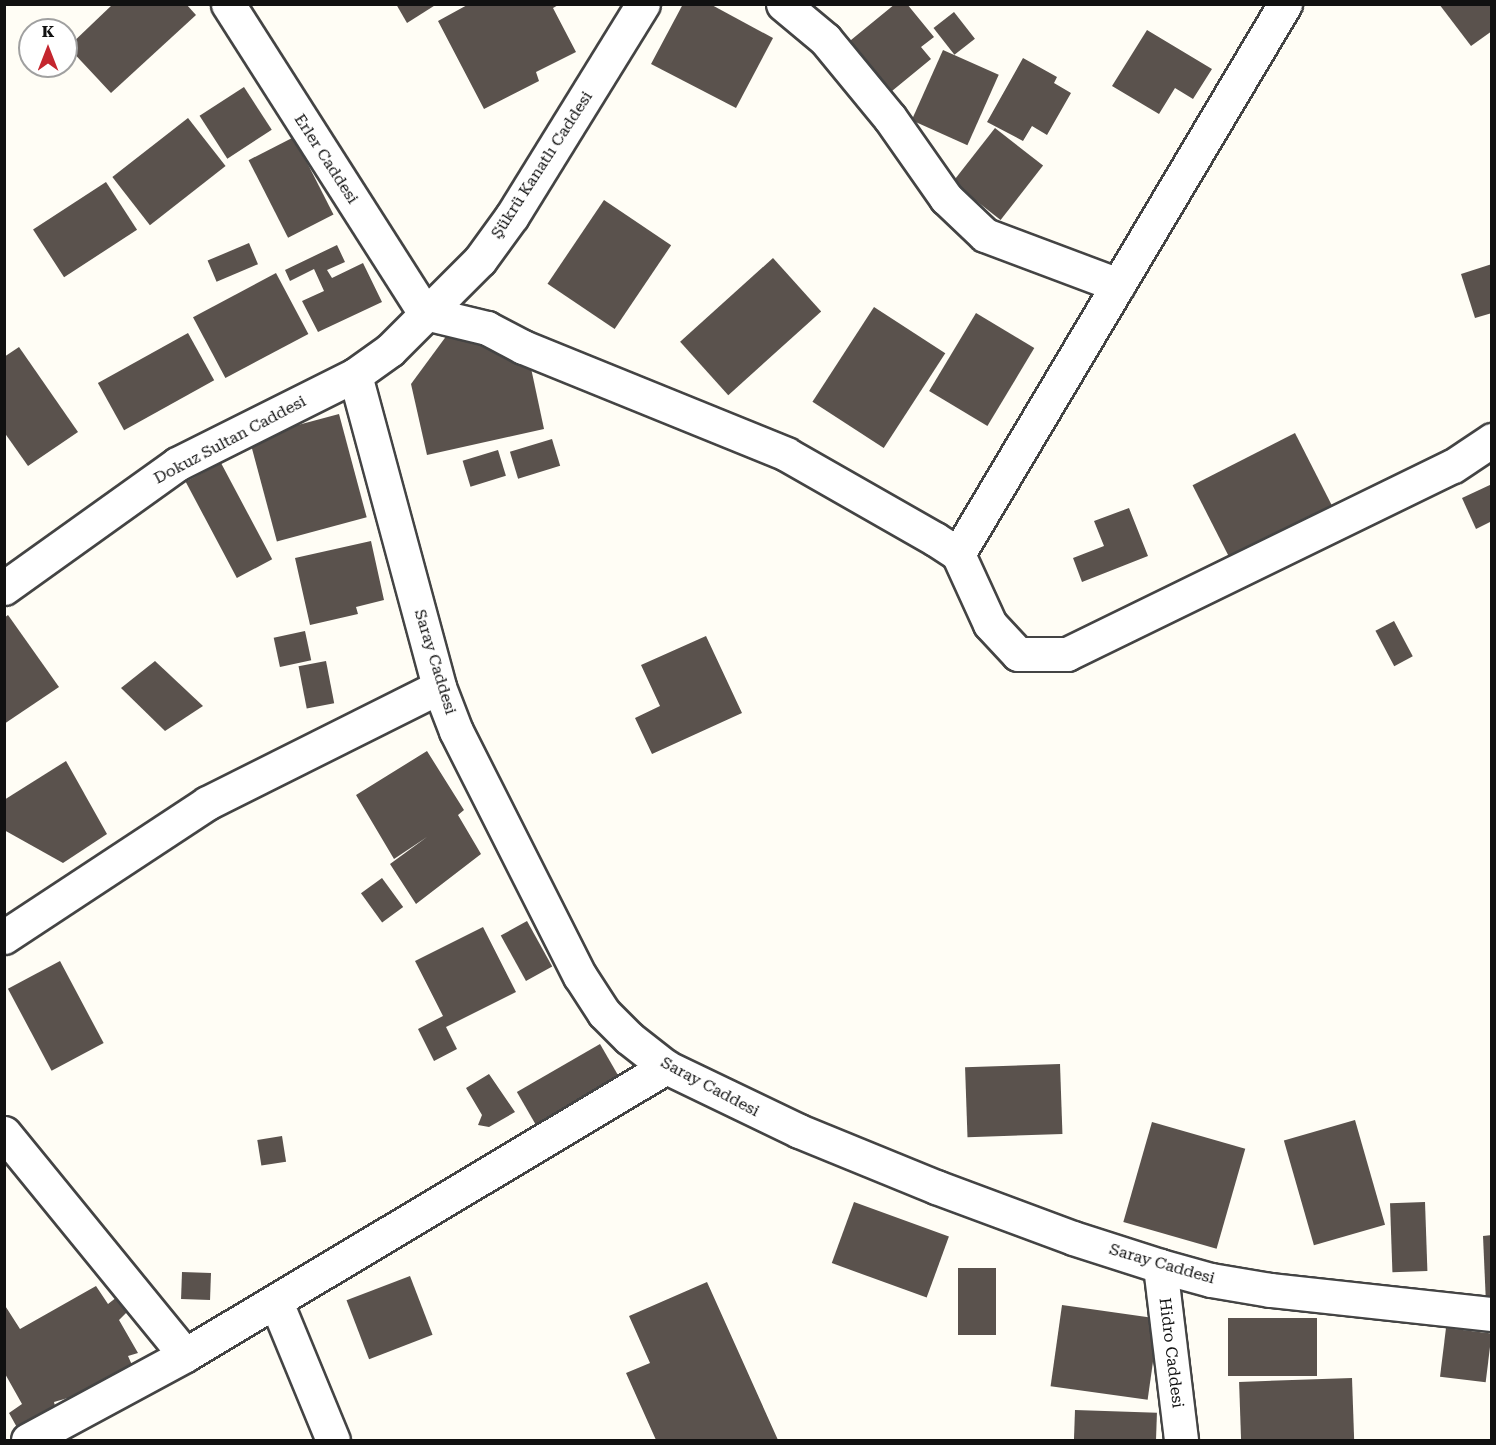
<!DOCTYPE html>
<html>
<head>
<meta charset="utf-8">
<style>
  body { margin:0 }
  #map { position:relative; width:1496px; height:1445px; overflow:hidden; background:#fffdf5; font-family:"Roboto Serif",serif }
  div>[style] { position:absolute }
  .building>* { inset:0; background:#5a524d; transform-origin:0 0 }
  .roads { filter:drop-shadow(2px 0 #444) drop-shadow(-2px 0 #444) drop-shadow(0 2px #444) drop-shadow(0 -2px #444) }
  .minor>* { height:33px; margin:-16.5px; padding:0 16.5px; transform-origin:16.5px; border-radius:16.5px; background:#fff }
  .tertiary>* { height:33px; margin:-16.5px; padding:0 16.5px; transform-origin:16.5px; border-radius:16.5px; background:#fff }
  span { translate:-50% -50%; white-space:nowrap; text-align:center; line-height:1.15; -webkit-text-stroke:6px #fff; paint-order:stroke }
  .street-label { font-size:16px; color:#111 }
  .frame { position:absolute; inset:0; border:6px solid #111; pointer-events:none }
  .north { position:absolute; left:18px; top:18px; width:60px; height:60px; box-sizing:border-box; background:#fff; border:2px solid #a0a0a0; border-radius:50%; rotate:0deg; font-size:16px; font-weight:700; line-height:24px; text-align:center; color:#111 }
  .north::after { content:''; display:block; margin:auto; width:21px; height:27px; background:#c4262e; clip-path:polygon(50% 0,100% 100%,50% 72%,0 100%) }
</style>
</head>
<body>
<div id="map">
  <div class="building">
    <i style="clip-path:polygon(113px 4px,186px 4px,196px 15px,111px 93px,68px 47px)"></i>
    <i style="clip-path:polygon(396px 4px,437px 4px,407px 23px)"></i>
    <i style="clip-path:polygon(469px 4px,560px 4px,553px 8px,576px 52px,536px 72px,539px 81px,484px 109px,438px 21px)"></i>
    <i style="clip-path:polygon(683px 4px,710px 4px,773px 38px,736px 108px,651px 64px)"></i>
    <i style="clip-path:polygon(895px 4px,907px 4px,934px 37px,921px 47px,931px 59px,881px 100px,840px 49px)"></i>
    <i style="clip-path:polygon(1439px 4px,1492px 4px,1492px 31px,1471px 46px)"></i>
    <i style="left:954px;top:12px;width:34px;height:26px;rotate:52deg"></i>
    <i style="clip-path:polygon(1147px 30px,1212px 69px,1193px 99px,1175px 88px,1159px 114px,1112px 86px)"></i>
    <i style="left:943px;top:50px;width:61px;height:77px;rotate:24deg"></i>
    <i style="clip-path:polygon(1023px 58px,1057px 77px,1054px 83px,1071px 93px,1047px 135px,1032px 126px,1023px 141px,987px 122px)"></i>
    <i style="left:244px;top:87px;width:51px;height:53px;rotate:57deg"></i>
    <i style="left:188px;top:118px;width:61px;height:96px;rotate:52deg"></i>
    <i style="left:995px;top:128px;width:61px;height:69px;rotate:38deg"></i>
    <i style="left:294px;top:137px;width:87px;height:51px;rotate:63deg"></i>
    <i style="left:106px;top:182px;width:57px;height:87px;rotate:57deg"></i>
    <i style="left:604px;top:200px;width:81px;height:101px;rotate:34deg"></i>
    <i style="left:249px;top:243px;width:23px;height:45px;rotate:67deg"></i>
    <i style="clip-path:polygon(337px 245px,345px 262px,327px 270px,332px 278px,363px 263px,382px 302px,318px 332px,302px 301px,324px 291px,314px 269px,290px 281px,285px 270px)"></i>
    <i style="left:773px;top:258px;width:72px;height:125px;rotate:48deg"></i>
    <i style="clip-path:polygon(1492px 264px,1492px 313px,1475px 318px,1461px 274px)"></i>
    <i style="left:276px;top:273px;width:69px;height:94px;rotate:62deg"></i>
    <i style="left:874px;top:307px;width:85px;height:113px;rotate:33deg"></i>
    <i style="left:976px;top:313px;width:68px;height:91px;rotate:31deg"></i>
    <i style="clip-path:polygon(462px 329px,531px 368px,544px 429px,427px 455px,411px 384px,450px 331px)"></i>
    <i style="left:188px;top:333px;width:54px;height:103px;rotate:61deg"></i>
    <i style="clip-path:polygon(19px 347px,78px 432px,28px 466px,4px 432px,4px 357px)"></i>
    <i style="left:339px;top:414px;width:107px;height:93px;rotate:75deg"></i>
    <i style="left:1295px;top:433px;width:85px;height:115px;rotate:63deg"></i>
    <i style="left:552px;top:439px;width:28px;height:44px;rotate:73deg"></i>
    <i style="left:498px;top:450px;width:27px;height:37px;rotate:73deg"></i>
    <i style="left:221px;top:463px;width:109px;height:40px;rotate:62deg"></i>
    <i style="clip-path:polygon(1492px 484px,1492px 521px,1476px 529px,1462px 498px)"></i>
    <i style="clip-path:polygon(1129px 508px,1148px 556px,1082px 582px,1073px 558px,1104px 546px,1094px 521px)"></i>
    <i style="clip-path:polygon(371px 541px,384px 600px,356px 607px,358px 614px,310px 625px,295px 558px)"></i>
    <i style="clip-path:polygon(8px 615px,59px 687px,4px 724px,4px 618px)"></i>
    <i style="left:1394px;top:621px;width:40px;height:21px;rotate:62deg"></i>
    <i style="left:305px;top:631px;width:30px;height:32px;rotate:78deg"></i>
    <i style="clip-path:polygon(706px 636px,742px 713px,652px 754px,635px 718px,660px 706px,641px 665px)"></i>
    <i style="clip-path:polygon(155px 661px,203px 706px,165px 731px,121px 688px)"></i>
    <i style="left:326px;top:661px;width:43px;height:28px;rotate:79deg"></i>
    <i style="clip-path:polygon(427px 751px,464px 810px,458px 815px,481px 854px,416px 904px,390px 864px,427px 837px,394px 859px,356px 795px)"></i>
    <i style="clip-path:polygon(66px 761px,107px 834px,63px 863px,4px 830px,4px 800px)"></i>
    <i style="left:382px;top:878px;width:36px;height:26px;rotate:54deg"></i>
    <i style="left:527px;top:921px;width:52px;height:30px;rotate:61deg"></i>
    <i style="clip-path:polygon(483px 927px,516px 992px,446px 1027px,457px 1049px,434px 1061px,418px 1029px,443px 1016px,415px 961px)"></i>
    <i style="left:60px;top:961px;width:93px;height:59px;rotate:62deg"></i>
    <i style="left:600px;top:1044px;width:48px;height:96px;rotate:60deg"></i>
    <i style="left:1060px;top:1064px;width:70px;height:95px;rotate:88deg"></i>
    <i style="clip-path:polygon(489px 1074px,515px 1112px,489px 1127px,478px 1125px,482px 1115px,466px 1088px)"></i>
    <i style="left:1355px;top:1120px;width:109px;height:74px;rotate:74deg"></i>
    <i style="left:1152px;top:1122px;width:97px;height:104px;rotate:16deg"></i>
    <i style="left:282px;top:1136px;width:26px;height:25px;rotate:81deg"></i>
    <i style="left:854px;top:1202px;width:101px;height:65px;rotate:20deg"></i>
    <i style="left:1425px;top:1202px;width:69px;height:35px;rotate:88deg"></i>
    <i style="clip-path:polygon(1492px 1235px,1492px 1304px,1486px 1304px,1483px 1236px)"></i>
    <i style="left:958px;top:1268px;width:38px;height:67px"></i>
    <i style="left:182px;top:1272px;width:29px;height:27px;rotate:2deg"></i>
    <i style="left:410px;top:1276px;width:63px;height:68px;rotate:69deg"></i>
    <i style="clip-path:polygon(707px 1282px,778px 1440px,656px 1440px,626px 1373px,650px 1363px,629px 1316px)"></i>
    <i style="clip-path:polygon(96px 1286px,108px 1304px,117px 1297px,128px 1311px,119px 1320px,138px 1353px,128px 1356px,132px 1365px,78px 1395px,54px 1402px,56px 1410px,19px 1431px,9px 1413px,22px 1404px,4px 1372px,4px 1304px,20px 1329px)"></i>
    <i style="left:1062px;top:1305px;width:98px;height:82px;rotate:8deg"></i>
    <i style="left:1317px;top:1318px;width:58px;height:89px;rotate:90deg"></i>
    <i style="left:1446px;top:1328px;width:46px;height:49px;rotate:7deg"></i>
    <i style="left:1352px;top:1378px;width:62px;height:113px;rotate:88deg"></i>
    <i style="left:1075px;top:1410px;width:82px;height:30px;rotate:2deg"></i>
  </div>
  <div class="roads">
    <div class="minor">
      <i style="left:783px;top:4px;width:55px;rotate:39.8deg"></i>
      <i style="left:825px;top:39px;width:102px;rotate:50.6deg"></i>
      <i style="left:890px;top:118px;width:98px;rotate:55deg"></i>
      <i style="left:946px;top:198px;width:54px;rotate:43.5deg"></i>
      <i style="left:985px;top:235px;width:142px;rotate:20.6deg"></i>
      <i style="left:425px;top:313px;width:64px;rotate:13.6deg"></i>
      <i style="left:487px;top:328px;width:41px;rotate:27.8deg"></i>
      <i style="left:523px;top:347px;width:284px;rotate:22.1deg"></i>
      <i style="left:786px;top:454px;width:172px;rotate:29.7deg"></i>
      <i style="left:935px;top:539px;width:27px;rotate:33deg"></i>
      <i style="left:958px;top:554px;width:77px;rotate:65.4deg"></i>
      <i style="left:990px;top:624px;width:41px;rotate:47deg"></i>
      <i style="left:1018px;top:654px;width:49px"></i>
      <i style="left:1067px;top:654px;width:429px;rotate:-26deg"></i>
      <i style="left:1453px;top:466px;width:47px;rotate:-33.7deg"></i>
      <i style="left:958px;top:554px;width:640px;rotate:-59.27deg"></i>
      <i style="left:4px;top:937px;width:243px;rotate:-33.4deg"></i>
      <i style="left:207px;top:803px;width:259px;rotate:-26.6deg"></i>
      <i style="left:4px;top:1133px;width:286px;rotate:50.8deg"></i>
      <i style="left:276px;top:1302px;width:149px;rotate:67.6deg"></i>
      <i style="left:28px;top:1440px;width:179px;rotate:-28.4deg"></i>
      <i style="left:185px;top:1355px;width:561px;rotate:-30.91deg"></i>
    </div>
    <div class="tertiary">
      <i style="left:228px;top:4px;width:366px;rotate:57.5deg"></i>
      <i style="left:355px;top:375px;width:323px;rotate:74.9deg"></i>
      <i style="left:439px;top:687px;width:47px;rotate:68.9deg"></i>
      <i style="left:456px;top:731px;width:275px;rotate:63.2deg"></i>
      <i style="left:580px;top:976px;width:44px;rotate:57deg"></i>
      <i style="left:604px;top:1013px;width:35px;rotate:45deg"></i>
      <i style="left:629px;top:1038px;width:47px;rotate:38.1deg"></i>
      <i style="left:666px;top:1067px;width:148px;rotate:25.7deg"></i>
      <i style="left:799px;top:1131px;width:148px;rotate:22.2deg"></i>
      <i style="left:936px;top:1187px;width:146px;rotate:20.4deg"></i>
      <i style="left:1073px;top:1238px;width:91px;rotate:17.8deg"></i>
      <i style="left:1160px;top:1266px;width:53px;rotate:15.4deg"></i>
      <i style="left:1211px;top:1280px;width:60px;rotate:9.6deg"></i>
      <i style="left:1270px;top:1290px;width:223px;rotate:6.2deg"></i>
      <i style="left:4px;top:588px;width:213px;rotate:-35.6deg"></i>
      <i style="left:177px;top:464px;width:199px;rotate:-26.6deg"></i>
      <i style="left:355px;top:375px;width:43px;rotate:-35.5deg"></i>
      <i style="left:390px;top:350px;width:127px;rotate:-45deg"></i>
      <i style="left:480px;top:260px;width:54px;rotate:-54deg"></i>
      <i style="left:512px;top:216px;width:249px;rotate:-58.3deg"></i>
      <i style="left:1160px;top:1266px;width:175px;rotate:83.1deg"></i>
    </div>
  </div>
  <div class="street-label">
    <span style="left:326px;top:159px;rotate:57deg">Erler Caddesi</span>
    <span style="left:542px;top:165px;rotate:-57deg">Şükrü Kanatlı Caddesi</span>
    <span style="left:230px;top:440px;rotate:-28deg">Dokuz Sultan Caddesi</span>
    <span style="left:435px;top:662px;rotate:73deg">Saray Caddesi</span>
    <span style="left:710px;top:1087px;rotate:28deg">Saray Caddesi</span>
    <span style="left:1162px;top:1264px;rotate:16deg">Saray Caddesi</span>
    <span style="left:1171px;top:1353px;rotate:83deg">Hidro Caddesi</span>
  </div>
  <div class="frame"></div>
  <div class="north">K</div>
</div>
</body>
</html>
